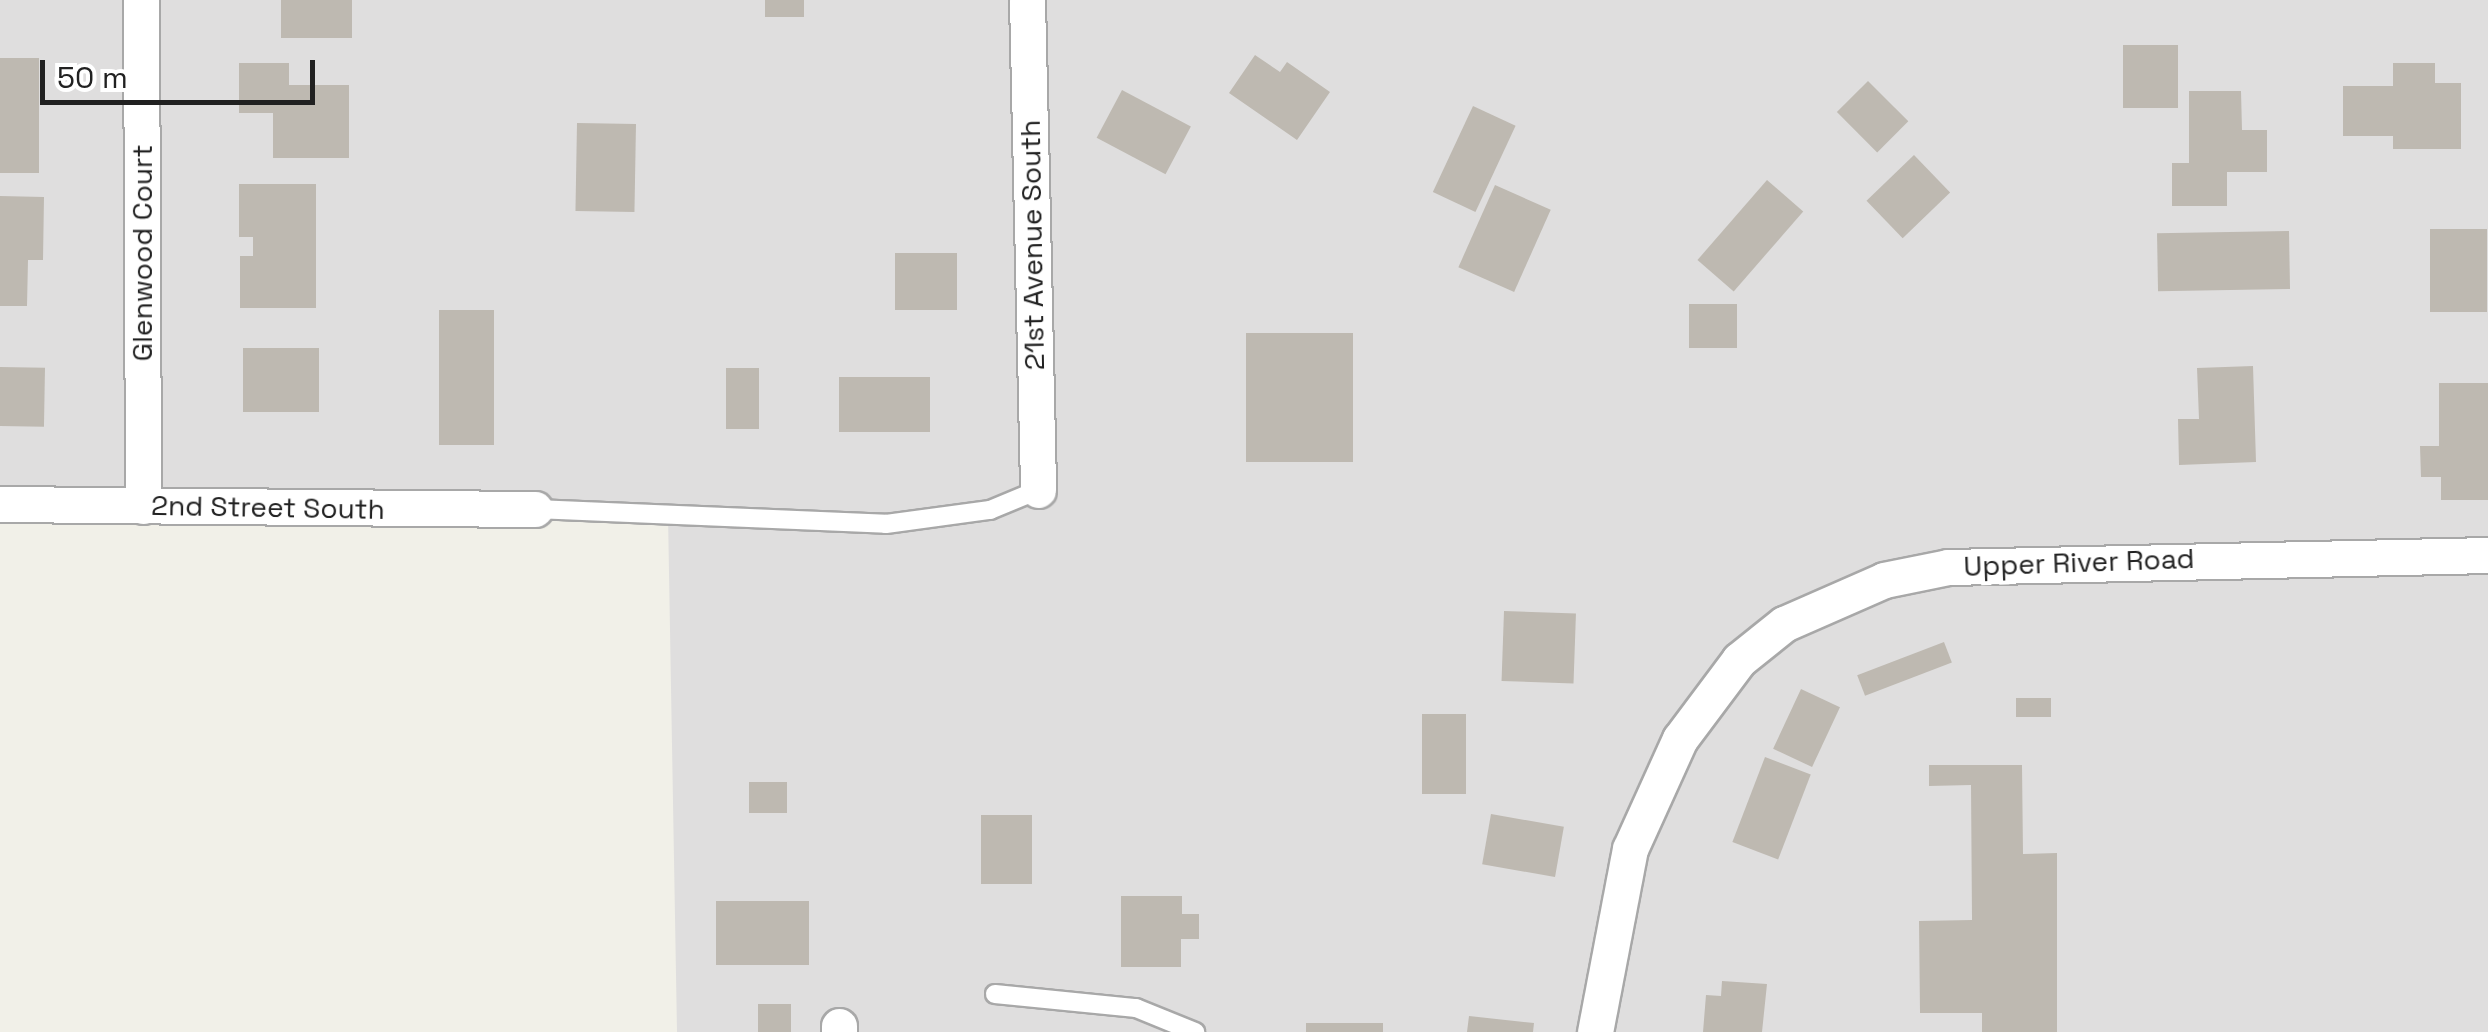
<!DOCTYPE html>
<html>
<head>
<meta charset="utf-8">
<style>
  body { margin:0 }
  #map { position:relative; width:2488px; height:1032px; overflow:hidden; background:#f1f0e8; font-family:"Space Grotesk",sans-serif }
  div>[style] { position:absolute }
  .residential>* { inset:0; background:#dfdede }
  .building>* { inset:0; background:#beb9b1; transform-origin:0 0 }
  .roads { filter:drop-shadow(2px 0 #a8a8a8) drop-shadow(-2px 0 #a8a8a8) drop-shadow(0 2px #a8a8a8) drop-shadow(0 -2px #a8a8a8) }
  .lane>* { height:18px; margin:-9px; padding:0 9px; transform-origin:9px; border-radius:9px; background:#fff }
  .street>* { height:35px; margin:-17.5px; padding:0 17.5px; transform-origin:17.5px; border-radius:17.5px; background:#fff }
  span { translate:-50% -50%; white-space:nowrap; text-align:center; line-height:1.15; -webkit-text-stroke:8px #fff; paint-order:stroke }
  .street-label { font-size:28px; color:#212121 }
  .scale { position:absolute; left:40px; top:60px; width:275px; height:45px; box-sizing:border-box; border:5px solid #212121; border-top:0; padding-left:12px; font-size:30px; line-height:35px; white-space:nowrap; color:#212121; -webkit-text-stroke:8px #fff; paint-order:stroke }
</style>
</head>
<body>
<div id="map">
  <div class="residential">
    <i style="clip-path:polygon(0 0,2488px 0,2488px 1032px,677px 1032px,668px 515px,0 504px)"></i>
  </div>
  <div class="building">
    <i style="left:281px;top:0;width:71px;height:38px"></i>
    <i style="left:765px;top:0;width:39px;height:17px"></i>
    <i style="left:2123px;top:45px;width:55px;height:63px"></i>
    <i style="clip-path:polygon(1255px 55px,1280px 72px,1287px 62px,1330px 92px,1297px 140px,1229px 93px)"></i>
    <i style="left:0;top:58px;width:39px;height:115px"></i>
    <i style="clip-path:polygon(239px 63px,289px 63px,289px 85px,349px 85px,349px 158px,273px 158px,273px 113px,239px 113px)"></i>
    <i style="clip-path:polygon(2393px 63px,2435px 63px,2435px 83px,2461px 83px,2461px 149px,2393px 149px,2393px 136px,2343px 136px,2343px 86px,2393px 86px)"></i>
    <i style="left:1868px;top:81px;width:57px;height:44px;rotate:45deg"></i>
    <i style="left:1122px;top:90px;width:78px;height:54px;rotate:28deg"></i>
    <i style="clip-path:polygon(2189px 91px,2241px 91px,2242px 130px,2267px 130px,2267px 172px,2227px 172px,2227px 206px,2172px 206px,2172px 163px,2189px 163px)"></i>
    <i style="left:1473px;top:106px;width:47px;height:95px;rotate:25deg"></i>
    <i style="left:577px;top:123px;width:59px;height:88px;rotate:1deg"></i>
    <i style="left:1914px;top:155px;width:52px;height:66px;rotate:46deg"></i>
    <i style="left:1767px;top:180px;width:48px;height:106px;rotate:41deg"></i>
    <i style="clip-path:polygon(239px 184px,316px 184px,316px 308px,240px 308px,240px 256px,253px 256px,253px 237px,239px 237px)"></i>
    <i style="left:1495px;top:185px;width:61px;height:90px;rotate:24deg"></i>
    <i style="clip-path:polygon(0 196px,44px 197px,43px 260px,28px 260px,27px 306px,0 306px)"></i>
    <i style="left:2430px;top:229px;width:57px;height:83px"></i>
    <i style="left:2289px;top:231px;width:58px;height:132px;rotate:89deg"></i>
    <i style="left:895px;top:253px;width:62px;height:57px"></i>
    <i style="left:1689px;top:304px;width:48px;height:44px"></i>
    <i style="left:439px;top:310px;width:55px;height:135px"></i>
    <i style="left:1246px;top:333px;width:107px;height:129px"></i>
    <i style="left:243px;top:348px;width:76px;height:64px"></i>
    <i style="clip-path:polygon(2253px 366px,2256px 462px,2179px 465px,2178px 419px,2199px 419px,2197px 368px)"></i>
    <i style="left:0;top:367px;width:45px;height:59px;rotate:1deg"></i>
    <i style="left:726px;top:368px;width:33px;height:61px"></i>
    <i style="left:839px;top:377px;width:91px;height:55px"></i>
    <i style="clip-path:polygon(2439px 383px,2488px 383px,2488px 500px,2441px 500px,2441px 477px,2421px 477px,2420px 446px,2439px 446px)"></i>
    <i style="left:1504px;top:611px;width:72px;height:70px;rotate:2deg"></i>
    <i style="left:1944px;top:642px;width:22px;height:93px;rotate:69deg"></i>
    <i style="left:1801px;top:689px;width:43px;height:66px;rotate:25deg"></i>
    <i style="left:2016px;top:698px;width:35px;height:19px"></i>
    <i style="left:1422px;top:714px;width:44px;height:80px"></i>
    <i style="left:1765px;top:757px;width:49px;height:91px;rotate:21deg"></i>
    <i style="clip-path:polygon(1929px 765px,2022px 765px,2023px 854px,2057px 853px,2057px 1032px,1982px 1032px,1982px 1013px,1920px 1013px,1919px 921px,1972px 920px,1971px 785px,1929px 786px)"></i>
    <i style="left:749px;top:782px;width:38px;height:31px"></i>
    <i style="left:1491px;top:814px;width:74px;height:51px;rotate:10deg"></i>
    <i style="left:981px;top:815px;width:51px;height:69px"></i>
    <i style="clip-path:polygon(1121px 896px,1182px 896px,1182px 914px,1199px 914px,1199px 939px,1181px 939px,1181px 967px,1121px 967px)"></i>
    <i style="left:809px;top:901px;width:64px;height:93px;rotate:90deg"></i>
    <i style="clip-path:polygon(1722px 981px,1767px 984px,1762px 1032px,1703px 1032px,1706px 995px,1721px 996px)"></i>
    <i style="left:758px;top:1004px;width:33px;height:28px"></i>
    <i style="clip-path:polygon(1469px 1016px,1534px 1023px,1533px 1032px,1467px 1032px)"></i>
    <i style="left:1306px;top:1023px;width:77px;height:9px"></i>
  </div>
  <div class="roads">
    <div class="lane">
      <i style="left:535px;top:509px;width:351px;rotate:2.4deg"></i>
      <i style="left:886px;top:524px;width:105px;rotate:-7.7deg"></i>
      <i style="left:990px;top:510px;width:52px;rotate:-22.6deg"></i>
      <i style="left:995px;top:994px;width:142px;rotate:5.7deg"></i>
      <i style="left:1136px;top:1008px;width:64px;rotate:22.1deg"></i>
    </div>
    <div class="street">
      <i style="left:141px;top:0;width:506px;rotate:89.77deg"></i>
      <i style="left:1027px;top:0;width:490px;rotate:88.7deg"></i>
      <i style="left:0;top:504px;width:535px;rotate:0.54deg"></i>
      <i style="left:839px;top:1026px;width:6px;rotate:90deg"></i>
      <i style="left:1595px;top:1032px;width:186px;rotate:-79.2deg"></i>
      <i style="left:1630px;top:849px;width:121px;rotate:-65.6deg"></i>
      <i style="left:1680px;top:739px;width:99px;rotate:-53.2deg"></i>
      <i style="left:1739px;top:660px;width:58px;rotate:-38.7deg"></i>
      <i style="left:1784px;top:624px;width:109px;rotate:-23.7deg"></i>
      <i style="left:1884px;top:580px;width:65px;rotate:-11.5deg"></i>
      <i style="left:1948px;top:567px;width:540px;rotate:-1.27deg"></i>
    </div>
  </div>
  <div class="street-label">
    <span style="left:1032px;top:245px;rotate:-91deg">21st Avenue South</span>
    <span style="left:142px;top:253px;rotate:-90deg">Glenwood Court</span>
    <span style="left:268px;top:507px;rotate:1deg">2nd Street South</span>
    <span style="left:2079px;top:562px;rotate:-2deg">Upper River Road</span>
  </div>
  <div class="scale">50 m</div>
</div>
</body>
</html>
